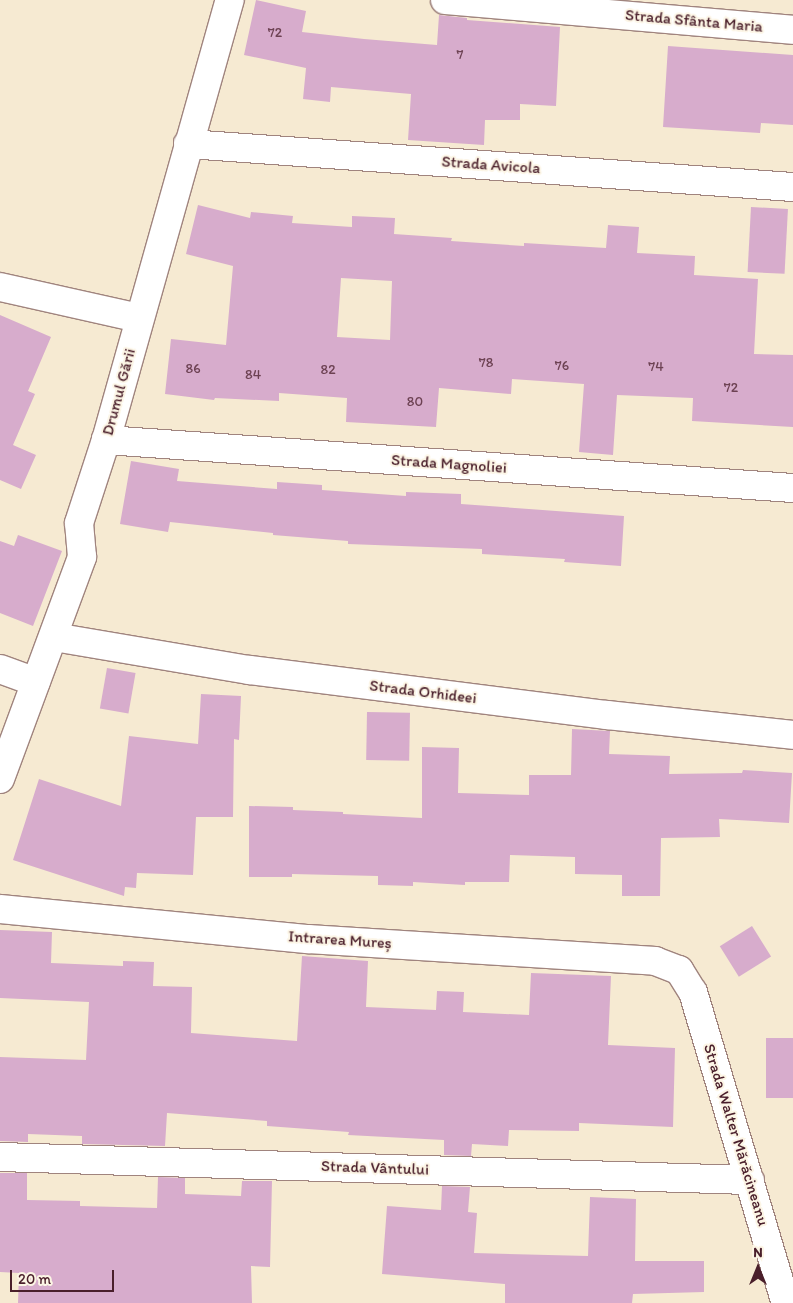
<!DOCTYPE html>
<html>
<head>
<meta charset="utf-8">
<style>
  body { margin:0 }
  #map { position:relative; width:793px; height:1303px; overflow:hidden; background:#f6ead2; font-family:Itim,sans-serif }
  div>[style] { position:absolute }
  .building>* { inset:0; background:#d7accc; transform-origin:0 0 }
  .roads { filter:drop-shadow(1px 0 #a0847e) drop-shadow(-1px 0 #a0847e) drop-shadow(0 1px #a0847e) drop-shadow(0 -1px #a0847e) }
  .minor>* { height:28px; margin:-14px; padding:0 14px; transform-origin:14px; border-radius:14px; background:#fff }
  span { translate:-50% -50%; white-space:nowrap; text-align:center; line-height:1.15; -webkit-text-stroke:4px #fcf5e5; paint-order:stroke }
  .number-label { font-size:14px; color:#6d4253 }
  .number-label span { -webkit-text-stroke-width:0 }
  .street-label { font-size:16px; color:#4a1f2b }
  .north { position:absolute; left:733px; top:1243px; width:50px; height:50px; -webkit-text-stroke:4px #fcf5e5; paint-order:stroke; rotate:0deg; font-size:14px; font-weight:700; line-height:20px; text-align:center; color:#4a1f2b }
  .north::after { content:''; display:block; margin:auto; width:18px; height:22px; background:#4a1f2b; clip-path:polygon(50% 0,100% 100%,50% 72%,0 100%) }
  .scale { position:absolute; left:10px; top:1270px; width:104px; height:22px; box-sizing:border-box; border:2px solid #4a1f2b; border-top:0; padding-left:6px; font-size:15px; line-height:18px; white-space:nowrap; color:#4a1f2b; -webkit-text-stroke:4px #fcf5e5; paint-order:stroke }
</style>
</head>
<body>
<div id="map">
  <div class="building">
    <i style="clip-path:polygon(256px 0,306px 11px,302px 32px,364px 39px,437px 45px,439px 15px,467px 18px,467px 20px,560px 27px,556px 106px,520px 104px,520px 120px,485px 120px,484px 145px,408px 140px,411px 94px,331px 87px,330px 102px,303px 99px,306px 68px,244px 55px)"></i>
    <i style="clip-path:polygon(668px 46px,793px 55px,793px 125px,761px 123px,760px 133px,663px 127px)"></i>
    <i style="clip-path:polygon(evenodd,198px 205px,250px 218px,251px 212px,293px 216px,292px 223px,352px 227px,352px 216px,395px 218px,394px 234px,452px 238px,451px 241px,524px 246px,524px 243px,606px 248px,608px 225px,639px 227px,637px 253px,695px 256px,694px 275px,758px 279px,754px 354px,793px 355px,793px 427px,692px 421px,693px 398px,617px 395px,613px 455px,579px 452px,584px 384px,512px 379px,511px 394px,439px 388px,436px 427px,346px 422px,347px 398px,279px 393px,279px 401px,215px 398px,214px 400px,165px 394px,171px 339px,226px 345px,233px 266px,186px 254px,198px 205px,341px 278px,392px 281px,390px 340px,337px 337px,341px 278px)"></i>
    <i style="left:751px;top:207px;width:37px;height:65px;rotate:3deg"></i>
    <i style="clip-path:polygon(0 315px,51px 337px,28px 391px,35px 394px,13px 445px,36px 455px,21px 489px,0 480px)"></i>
    <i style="clip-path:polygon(131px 461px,179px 469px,177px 481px,277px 489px,277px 482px,322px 485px,322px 490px,406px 496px,406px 492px,461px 494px,461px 504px,624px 516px,621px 566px,564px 562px,565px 559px,482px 554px,482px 549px,348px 544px,348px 541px,273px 535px,273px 533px,170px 522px,168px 532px,120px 524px)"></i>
    <i style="clip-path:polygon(18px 535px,62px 551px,33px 626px,0 613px,0 541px,14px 546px)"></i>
    <i style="left:107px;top:668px;width:29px;height:41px;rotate:10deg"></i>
    <i style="clip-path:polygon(201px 694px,241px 696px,239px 740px,234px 739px,233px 817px,196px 817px,193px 875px,137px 873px,136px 888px,125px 887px,124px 896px,13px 860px,39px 779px,121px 806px,129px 736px,198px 744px)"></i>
    <i style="left:367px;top:712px;width:43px;height:48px;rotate:1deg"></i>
    <i style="clip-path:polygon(572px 729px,610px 731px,609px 754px,670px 756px,669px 774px,742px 773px,743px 770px,792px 773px,789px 823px,719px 819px,720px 837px,661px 838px,660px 896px,622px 896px,622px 875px,575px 874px,575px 857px,510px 855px,509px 882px,465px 882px,465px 885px,413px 882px,413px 886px,378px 885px,378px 876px,292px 874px,292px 877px,249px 877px,249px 806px,293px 807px,293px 810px,343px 812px,343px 814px,422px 818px,422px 747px,459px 748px,458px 793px,529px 795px,529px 775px,571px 775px)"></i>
    <i style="left:752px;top:926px;width:36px;height:38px;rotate:58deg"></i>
    <i style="clip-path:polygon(0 930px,52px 932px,51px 963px,123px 966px,123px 961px,154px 962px,153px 986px,192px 987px,191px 1033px,297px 1041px,302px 956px,368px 961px,366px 1007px,436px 1010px,437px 991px,464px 992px,463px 1012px,529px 1015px,531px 973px,611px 976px,608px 1045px,675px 1048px,673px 1127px,579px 1123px,579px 1131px,509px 1130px,508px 1146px,472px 1144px,471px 1156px,444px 1155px,444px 1140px,348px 1135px,349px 1132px,267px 1126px,267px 1121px,167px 1113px,165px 1146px,82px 1144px,82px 1136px,28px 1134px,28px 1142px,0 1141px,0 1057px,86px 1060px,89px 1002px,0 998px)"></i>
    <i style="left:766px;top:1038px;width:27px;height:60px"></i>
    <i style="clip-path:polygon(0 1173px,27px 1173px,27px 1200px,80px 1201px,80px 1206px,157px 1208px,158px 1177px,185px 1178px,185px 1194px,241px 1196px,242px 1181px,272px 1181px,270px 1267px,251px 1266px,252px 1303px,18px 1303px,19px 1273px,0 1272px)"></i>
    <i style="clip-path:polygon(442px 1186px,470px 1187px,468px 1212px,477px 1213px,474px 1253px,588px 1256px,590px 1197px,636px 1199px,635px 1261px,704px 1261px,704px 1292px,633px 1294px,632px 1303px,505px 1303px,505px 1284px,382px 1274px,387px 1206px,441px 1210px)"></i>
  </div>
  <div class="roads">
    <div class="minor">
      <i style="left:445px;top:0;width:349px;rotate:4.9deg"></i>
      <i style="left:188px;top:144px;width:607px;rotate:4.07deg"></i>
      <i style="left:0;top:287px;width:142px;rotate:12.6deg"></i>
      <i style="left:106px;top:440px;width:689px;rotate:4deg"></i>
      <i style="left:54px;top:637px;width:199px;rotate:9.6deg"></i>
      <i style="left:250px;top:670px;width:360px;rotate:7.2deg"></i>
      <i style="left:607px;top:715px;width:187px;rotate:6.1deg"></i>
      <i style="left:0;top:669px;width:38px;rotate:20deg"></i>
      <i style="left:0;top:779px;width:237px;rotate:-69.7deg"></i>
      <i style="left:82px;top:557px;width:34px;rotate:-95deg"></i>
      <i style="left:79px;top:523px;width:87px;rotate:-72deg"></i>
      <i style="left:106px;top:440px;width:457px;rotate:-74.3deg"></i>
      <i style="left:0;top:909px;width:309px;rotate:5.6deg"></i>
      <i style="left:308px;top:939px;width:348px;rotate:3.6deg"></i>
      <i style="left:655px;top:961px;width:26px;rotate:21deg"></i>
      <i style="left:679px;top:970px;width:26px;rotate:58deg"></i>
      <i style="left:693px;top:992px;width:325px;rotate:73.4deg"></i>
      <i style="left:0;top:1157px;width:750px;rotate:1.76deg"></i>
    </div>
  </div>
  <div class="number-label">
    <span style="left:275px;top:33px">72</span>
    <span style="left:460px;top:55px">7</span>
    <span style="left:486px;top:363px">78</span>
    <span style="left:562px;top:366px">76</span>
    <span style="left:656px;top:367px">74</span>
    <span style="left:193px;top:369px">86</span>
    <span style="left:328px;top:370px">82</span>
    <span style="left:253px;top:375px">84</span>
    <span style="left:731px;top:388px">72</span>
    <span style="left:415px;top:402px">80</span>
  </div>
  <div class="street-label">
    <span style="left:694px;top:21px;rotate:5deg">Strada Sfânta Maria</span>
    <span style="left:491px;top:165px;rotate:4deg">Strada Avicola</span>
    <span style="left:119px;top:392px;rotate:-75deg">Drumul Gării</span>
    <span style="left:449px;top:464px;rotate:4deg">Strada Magnoliei</span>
    <span style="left:423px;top:692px;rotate:7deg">Strada Orhideei</span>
    <span style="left:340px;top:940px;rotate:4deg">Intrarea Mureș</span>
    <span style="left:736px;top:1135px;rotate:73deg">Strada Walter Mărăcineanu</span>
    <span style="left:375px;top:1168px;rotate:2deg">Strada Vântului</span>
  </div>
  <div class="north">N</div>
  <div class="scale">20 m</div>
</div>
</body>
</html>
